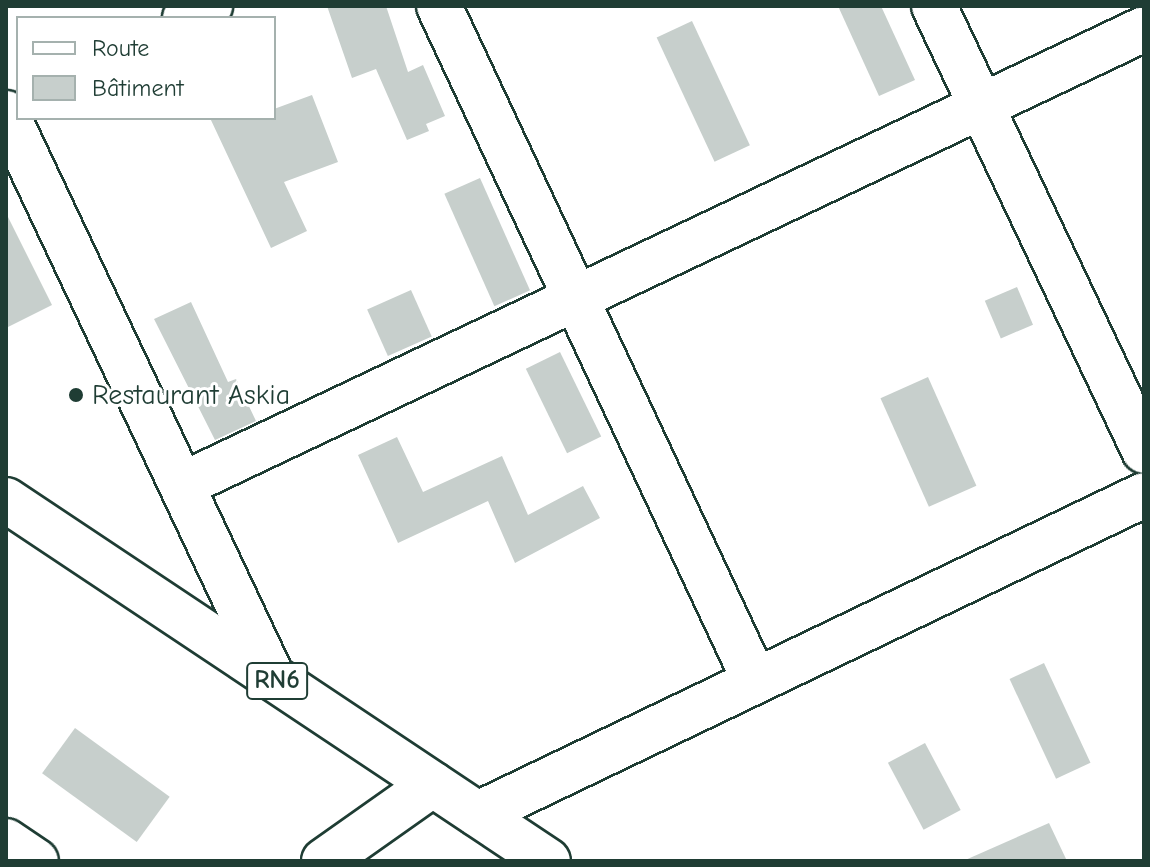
<!DOCTYPE html>
<html>
<head>
<meta charset="utf-8">
<style>
  body { margin:0 }
  #map { position:relative; width:1150px; height:867px; overflow:hidden; background:#fff; font-family:"Comic Neue",sans-serif }
  div>[style] { position:absolute }
  .building>* { inset:0; background:#c7cfcc; transform-origin:0 0 }
  .roads { filter:drop-shadow(2px 0 #1f3d34) drop-shadow(-2px 0 #1f3d34) drop-shadow(0 2px #1f3d34) drop-shadow(0 -2px #1f3d34) }
  .minor>* { height:44px; margin:-22px; padding:0 22px; transform-origin:22px; border-radius:22px; background:#fff }
  .major>* { height:44px; margin:-22px; padding:0 22px; transform-origin:22px; border-radius:22px; background:#fff }
  .dots>* { width:22px; height:22px; translate:-50% -50%; box-sizing:border-box; border:4px solid #fff; border-radius:50% }
  span { translate:-50% -50%; white-space:nowrap; text-align:center; line-height:1.15; -webkit-text-stroke:6px #fff; paint-order:stroke }
  .shield-label span { padding:2px 6px; background:#fff; border:2px solid; border-radius:6px; -webkit-text-stroke-width:0 }
  .shield-label { font-size:26px; color:#1f3d34; font-weight:700 }
  .poi-label { font-size:28px; color:#1f3d34 }
  .left { translate:0 -50%; text-align:left }
  .frame { position:absolute; inset:0; border:8px solid #1f3d34; pointer-events:none }
  .legend { position:absolute; left:16px; top:16px; width:260px; height:104px; box-sizing:border-box; background:#fff; border:2px solid #a5b1ae; margin:0; padding:10px 14px; list-style:none; font-size:24px; color:#1f3d34 }
  .legend li { display:flex; align-items:center; gap:16px; height:40px }
  .legend b { width:40px; border:2px solid #a5b1ae }
</style>
</head>
<body>
<div id="map">
  <div class="building">
    <i style="clip-path:polygon(327px 6px,386px 6px,408px 72px,423px 65px,445px 116px,426px 124px,429px 131px,407px 140px,376px 69px,352px 78px)"></i>
    <i style="clip-path:polygon(838px 6px,881px 6px,915px 80px,879px 96px)"></i>
    <i style="left:692px;top:21px;width:137px;height:39px;rotate:65deg"></i>
    <i style="clip-path:polygon(312px 95px,338px 162px,284px 182px,307px 231px,271px 248px,210px 118px,274px 118px,274px 109px)"></i>
    <i style="left:480px;top:178px;width:123px;height:39px;rotate:66deg"></i>
    <i style="clip-path:polygon(6px 213px,52px 305px,6px 328px)"></i>
    <i style="left:1017px;top:287px;width:41px;height:35px;rotate:67deg"></i>
    <i style="left:411px;top:290px;width:51px;height:48px;rotate:66deg"></i>
    <i style="clip-path:polygon(191px 302px,228px 382px,236px 379px,256px 421px,215px 440px,154px 319px)"></i>
    <i style="left:560px;top:352px;width:94px;height:38px;rotate:64deg"></i>
    <i style="left:928px;top:377px;width:119px;height:52px;rotate:66deg"></i>
    <i style="clip-path:polygon(397px 437px,423px 492px,502px 456px,528px 515px,583px 486px,600px 518px,515px 563px,488px 501px,398px 543px,358px 455px)"></i>
    <i style="left:1044px;top:663px;width:110px;height:38px;rotate:65deg"></i>
    <i style="left:75px;top:728px;width:117px;height:56px;rotate:36deg"></i>
    <i style="left:925px;top:743px;width:76px;height:42px;rotate:62deg"></i>
    <i style="clip-path:polygon(1049px 823px,1067px 861px,963px 861px)"></i>
  </div>
  <div class="roads">
    <div class="minor">
      <i style="left:439px;top:6px;width:745px;rotate:64.91deg"></i>
      <i style="left:934px;top:6px;width:492px;rotate:64.7deg"></i>
      <i style="left:185px;top:18px;width:28px;rotate:-26deg"></i>
      <i style="left:6px;top:113px;width:624px;rotate:64.75deg"></i>
      <i style="left:182px;top:485px;width:1065px;rotate:-25.36deg"></i>
      <i style="left:478px;top:814px;width:738px;rotate:-25.59deg"></i>
      <i style="left:6px;top:841px;width:36px;rotate:34deg"></i>
      <i style="left:324px;top:861px;width:133px;rotate:-35.2deg"></i>
    </div>
    <div class="major">
      <i style="left:6px;top:500px;width:651px;rotate:33.67deg"></i>
    </div>
  </div>
  <div class="dots">
    <i style="left:76px;top:395px;background:#1f3d34"></i>
  </div>
  <div class="shield-label">
    <span style="left:277px;top:681px">RN6</span>
  </div>
  <div class="poi-label">
    <span class="left" style="left:92px;top:395px">Restaurant Askia</span>
  </div>
  <div class="frame"></div>
  <ul class="legend">
  <li><b style="height:10px;background:#fff"></b>Route</li>
  <li><b style="height:22px;background:#c7cfcc"></b>Bâtiment</li>
  </ul>
</div>
</body>
</html>
